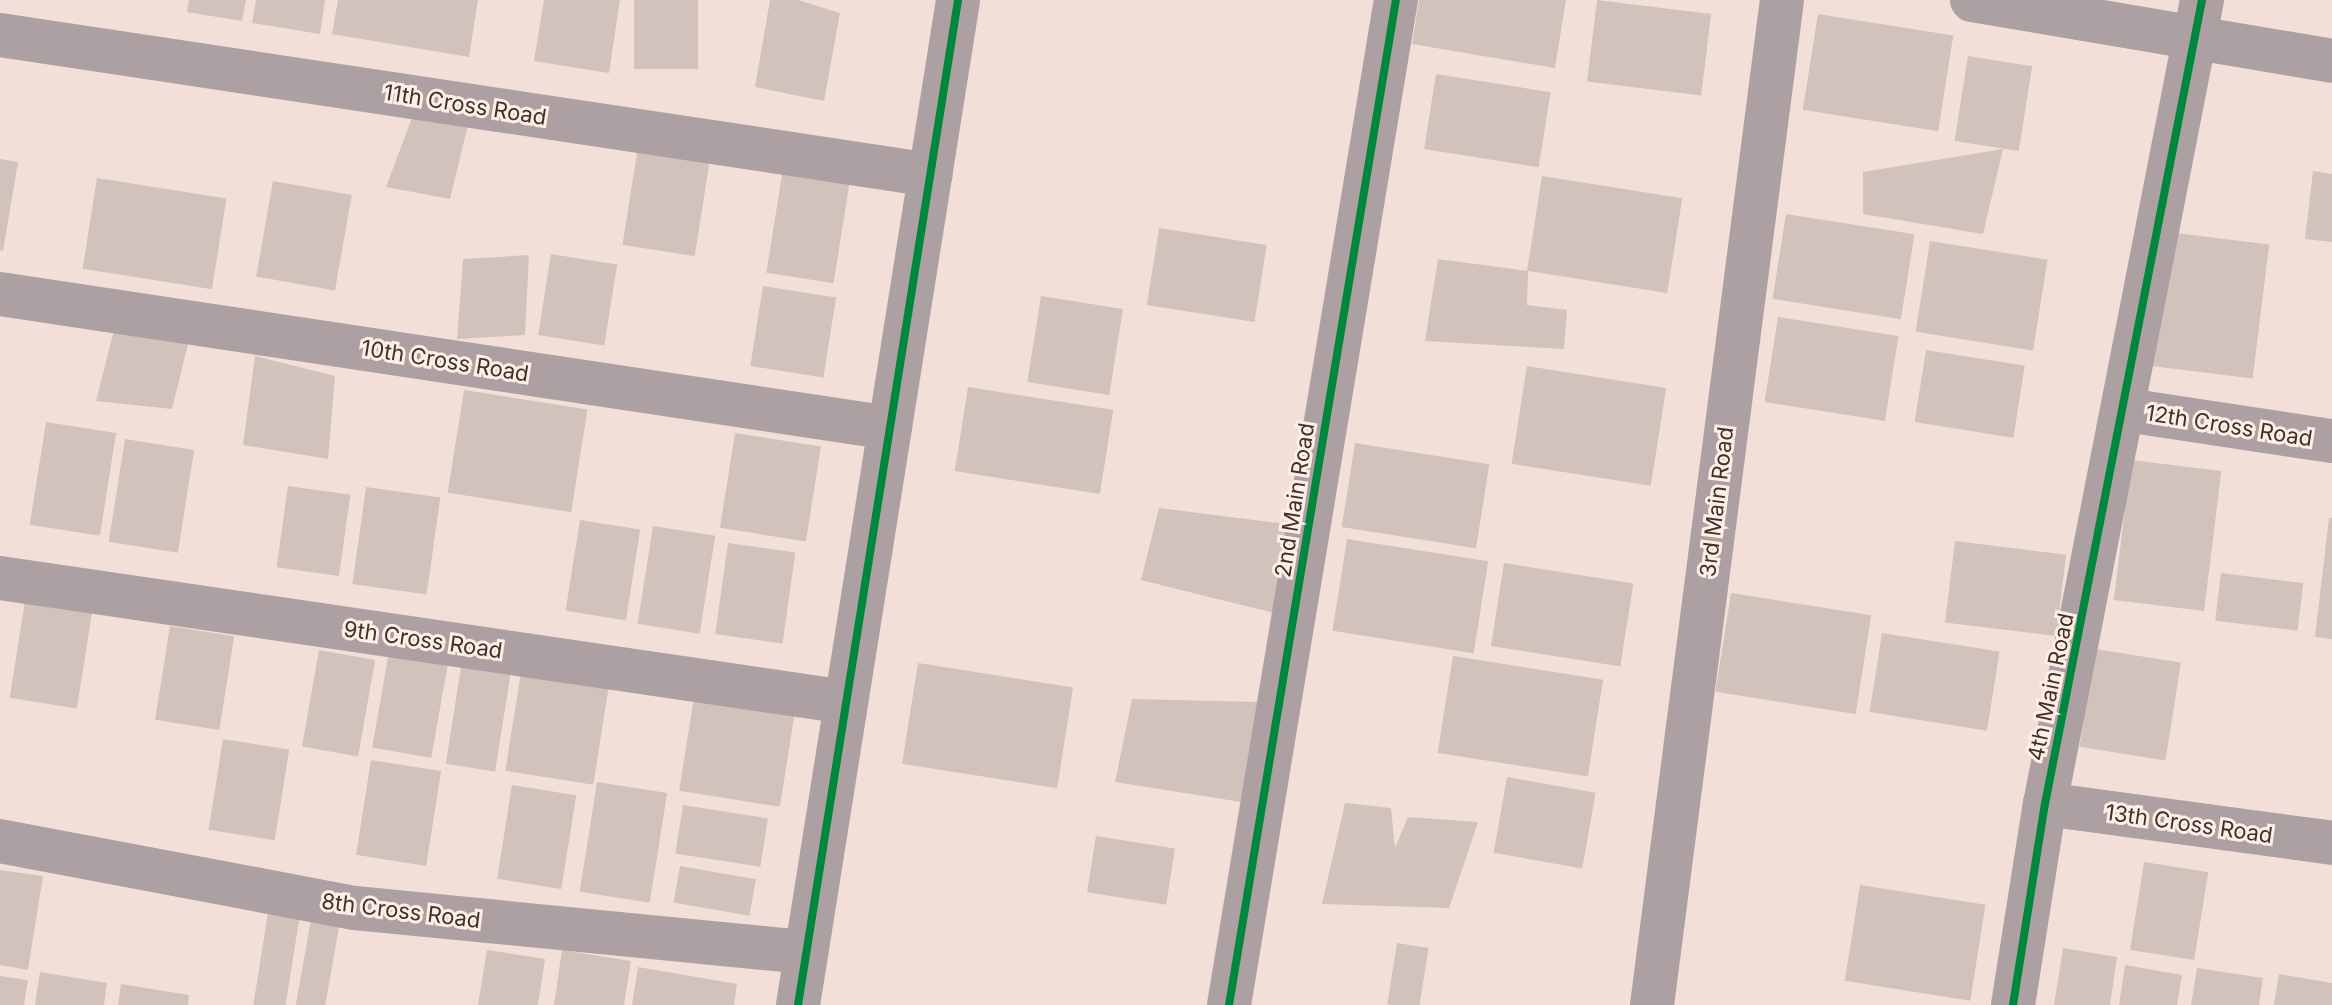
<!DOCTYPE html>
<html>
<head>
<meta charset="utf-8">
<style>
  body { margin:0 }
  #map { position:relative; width:2332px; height:1005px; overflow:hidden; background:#f2e0d8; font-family:Inter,sans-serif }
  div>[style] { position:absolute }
  .building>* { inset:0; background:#d1c2bb; transform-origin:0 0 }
  .minor>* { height:44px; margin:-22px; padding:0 22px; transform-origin:22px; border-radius:22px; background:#aca0a3 }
  .cycleway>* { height:8px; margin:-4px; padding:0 4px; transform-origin:4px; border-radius:4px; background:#00873e }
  span { translate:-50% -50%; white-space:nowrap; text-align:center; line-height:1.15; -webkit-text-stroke:6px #feeee6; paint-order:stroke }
  .street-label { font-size:22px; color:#403129 }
</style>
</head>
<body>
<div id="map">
  <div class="building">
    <i style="clip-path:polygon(189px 0,246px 0,242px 21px,187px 12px)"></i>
    <i style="clip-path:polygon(256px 0,325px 0,320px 34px,252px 23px)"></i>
    <i style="clip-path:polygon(338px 0,478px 0,469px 57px,332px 34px)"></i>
    <i style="clip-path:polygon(544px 0,620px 0,609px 73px,534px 61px)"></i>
    <i style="left:634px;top:0;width:64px;height:69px"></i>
    <i style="clip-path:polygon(770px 0,798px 0,840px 13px,824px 101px,755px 87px)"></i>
    <i style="clip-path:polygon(1419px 0,1566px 0,1555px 68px,1412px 44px)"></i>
    <i style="left:1597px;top:0;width:115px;height:82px;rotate:7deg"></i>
    <i style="left:1818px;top:14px;width:137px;height:97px;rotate:9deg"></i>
    <i style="left:1968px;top:56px;width:65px;height:86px;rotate:9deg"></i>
    <i style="left:1436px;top:74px;width:116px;height:76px;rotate:9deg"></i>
    <i style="clip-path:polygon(413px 115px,468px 125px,450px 199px,386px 187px)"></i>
    <i style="left:638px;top:147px;width:73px;height:99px;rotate:9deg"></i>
    <i style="clip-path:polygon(2003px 149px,1983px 234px,1863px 214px,1863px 172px)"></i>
    <i style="clip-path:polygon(0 159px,18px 162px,3px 251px,0 250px)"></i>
    <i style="left:783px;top:168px;width:68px;height:106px;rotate:9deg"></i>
    <i style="clip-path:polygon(2313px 171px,2332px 174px,2332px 242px,2305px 239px)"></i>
    <i style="left:1542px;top:176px;width:142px;height:96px;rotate:9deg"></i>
    <i style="left:97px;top:178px;width:131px;height:92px;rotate:9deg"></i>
    <i style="left:273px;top:181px;width:80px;height:97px;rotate:10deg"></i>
    <i style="left:1786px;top:214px;width:130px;height:86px;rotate:9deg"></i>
    <i style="left:1159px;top:228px;width:109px;height:78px;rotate:9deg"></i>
    <i style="left:2160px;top:231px;width:110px;height:135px;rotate:7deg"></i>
    <i style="left:1930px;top:241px;width:119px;height:92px;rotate:9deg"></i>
    <i style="left:551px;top:254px;width:67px;height:82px;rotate:9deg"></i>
    <i style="clip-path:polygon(529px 255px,525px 335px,457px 339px,463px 259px)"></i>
    <i style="clip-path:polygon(1438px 259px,1528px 271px,1527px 305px,1567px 310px,1564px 349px,1425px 341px)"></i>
    <i style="left:763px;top:286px;width:74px;height:81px;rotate:9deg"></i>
    <i style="left:1041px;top:296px;width:83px;height:87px;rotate:9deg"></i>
    <i style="left:1778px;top:317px;width:122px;height:86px;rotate:9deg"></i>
    <i style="clip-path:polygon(116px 322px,191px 332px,172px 409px,96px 401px)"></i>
    <i style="left:1926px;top:350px;width:100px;height:73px;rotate:9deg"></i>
    <i style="clip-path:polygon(255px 356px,335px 376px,328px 459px,243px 445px)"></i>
    <i style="left:1527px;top:366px;width:141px;height:99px;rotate:9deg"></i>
    <i style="left:968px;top:387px;width:147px;height:85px;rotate:9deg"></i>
    <i style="left:464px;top:390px;width:125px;height:104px;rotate:9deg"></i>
    <i style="left:46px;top:422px;width:71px;height:104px;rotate:9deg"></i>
    <i style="left:735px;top:433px;width:87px;height:96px;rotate:9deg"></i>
    <i style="left:125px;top:439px;width:70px;height:104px;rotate:9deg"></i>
    <i style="left:1355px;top:443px;width:136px;height:85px;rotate:9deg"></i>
    <i style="left:2131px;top:460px;width:91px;height:141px;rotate:7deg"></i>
    <i style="left:288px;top:486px;width:63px;height:82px;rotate:8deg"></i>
    <i style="left:366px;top:487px;width:75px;height:98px;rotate:8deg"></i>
    <i style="clip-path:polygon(1159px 508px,1295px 525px,1278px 614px,1141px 580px)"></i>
    <i style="clip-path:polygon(2329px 518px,2332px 518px,2332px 639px,2315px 637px)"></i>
    <i style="left:580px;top:520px;width:61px;height:92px;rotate:9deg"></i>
    <i style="left:653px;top:526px;width:63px;height:99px;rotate:9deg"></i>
    <i style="left:1347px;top:539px;width:143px;height:93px;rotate:9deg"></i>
    <i style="left:1955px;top:541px;width:112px;height:82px;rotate:7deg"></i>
    <i style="left:728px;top:543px;width:68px;height:92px;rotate:8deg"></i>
    <i style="left:1504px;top:563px;width:131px;height:84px;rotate:9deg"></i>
    <i style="left:2221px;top:573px;width:83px;height:48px;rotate:7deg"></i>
    <i style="left:1731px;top:593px;width:142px;height:100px;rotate:9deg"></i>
    <i style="left:25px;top:601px;width:68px;height:98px;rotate:9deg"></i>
    <i style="left:170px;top:626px;width:65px;height:95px;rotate:9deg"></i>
    <i style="left:1882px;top:633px;width:119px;height:80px;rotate:9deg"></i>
    <i style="left:2095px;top:649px;width:87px;height:99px;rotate:9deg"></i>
    <i style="left:319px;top:650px;width:57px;height:98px;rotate:10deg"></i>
    <i style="left:389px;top:652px;width:60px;height:97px;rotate:10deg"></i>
    <i style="left:1453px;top:656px;width:152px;height:98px;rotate:9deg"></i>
    <i style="left:462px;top:661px;width:50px;height:104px;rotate:9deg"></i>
    <i style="left:918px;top:663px;width:157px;height:102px;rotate:9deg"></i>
    <i style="left:521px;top:672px;width:89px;height:100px;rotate:9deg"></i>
    <i style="left:694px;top:697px;width:102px;height:95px;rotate:9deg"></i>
    <i style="clip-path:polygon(1132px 699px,1259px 702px,1241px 802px,1115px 782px)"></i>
    <i style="left:223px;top:739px;width:67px;height:92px;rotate:9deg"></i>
    <i style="left:371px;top:760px;width:71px;height:96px;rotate:9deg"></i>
    <i style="left:1507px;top:777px;width:90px;height:77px;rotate:10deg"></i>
    <i style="left:597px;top:782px;width:71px;height:111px;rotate:9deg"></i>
    <i style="left:512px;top:785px;width:65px;height:95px;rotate:9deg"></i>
    <i style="clip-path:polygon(1345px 803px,1391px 808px,1395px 848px,1408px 817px,1478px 822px,1449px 908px,1322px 904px)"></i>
    <i style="left:683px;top:805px;width:86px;height:49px;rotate:9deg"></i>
    <i style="left:1096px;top:836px;width:80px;height:57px;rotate:9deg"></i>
    <i style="left:2144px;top:862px;width:65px;height:89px;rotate:9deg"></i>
    <i style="left:680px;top:866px;width:77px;height:37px;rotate:10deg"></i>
    <i style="clip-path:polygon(0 870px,43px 876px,28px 970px,0 965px)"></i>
    <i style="left:1860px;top:885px;width:127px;height:97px;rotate:9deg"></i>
    <i style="left:268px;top:912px;width:32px;height:94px;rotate:9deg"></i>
    <i style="left:311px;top:919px;width:29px;height:87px;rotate:10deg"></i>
    <i style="left:1397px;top:943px;width:32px;height:62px;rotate:9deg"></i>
    <i style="clip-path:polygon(2063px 948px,2117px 957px,2110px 1005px,2054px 1005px)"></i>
    <i style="clip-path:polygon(487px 950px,545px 959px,538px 1005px,478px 1005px)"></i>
    <i style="clip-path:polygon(562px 950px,631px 961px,624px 1005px,554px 1005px)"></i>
    <i style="clip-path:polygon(2125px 965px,2182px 975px,2177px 1005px,2119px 1005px)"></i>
    <i style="clip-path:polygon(638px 967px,737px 984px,734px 1005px,632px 1005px)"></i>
    <i style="clip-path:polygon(2197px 968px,2263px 978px,2259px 1005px,2191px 1005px)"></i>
    <i style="clip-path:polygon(40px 972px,107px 983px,104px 1005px,35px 1005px)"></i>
    <i style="clip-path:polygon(2279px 974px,2332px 983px,2332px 1005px,2274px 1005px)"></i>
    <i style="clip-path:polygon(0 976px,28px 980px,24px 1005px,0 1005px)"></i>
    <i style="clip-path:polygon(121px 984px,189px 995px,188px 1005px,118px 1005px)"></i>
  </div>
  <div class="minor">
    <i style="left:1972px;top:0;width:365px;rotate:9.6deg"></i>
    <i style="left:0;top:35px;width:941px;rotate:8.55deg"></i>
    <i style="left:0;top:294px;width:900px;rotate:8.56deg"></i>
    <i style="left:2126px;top:410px;width:208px;rotate:8.6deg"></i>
    <i style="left:0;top:578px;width:855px;rotate:8.34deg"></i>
    <i style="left:2045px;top:804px;width:290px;rotate:7.7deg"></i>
    <i style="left:0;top:841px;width:361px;rotate:10.7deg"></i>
    <i style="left:355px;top:908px;width:453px;rotate:5.6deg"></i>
    <i style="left:798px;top:1005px;width:1018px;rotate:-80.95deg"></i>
    <i style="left:1229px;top:1005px;width:1019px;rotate:-80.57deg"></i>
    <i style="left:1652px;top:1005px;width:1013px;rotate:-82.63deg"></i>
    <i style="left:2013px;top:1005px;width:204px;rotate:-81deg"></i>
    <i style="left:2045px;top:804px;width:819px;rotate:-78.95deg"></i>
  </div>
  <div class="cycleway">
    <i style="left:798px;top:1005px;width:1018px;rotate:-80.95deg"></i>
    <i style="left:1229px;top:1005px;width:1019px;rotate:-80.57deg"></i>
    <i style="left:2013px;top:1005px;width:204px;rotate:-81deg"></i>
    <i style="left:2045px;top:804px;width:819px;rotate:-78.95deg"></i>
  </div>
  <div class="street-label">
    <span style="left:465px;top:105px;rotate:9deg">11th Cross Road</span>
    <span style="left:445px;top:361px;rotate:9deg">10th Cross Road</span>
    <span style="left:2229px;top:426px;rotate:9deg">12th Cross Road</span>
    <span style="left:1295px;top:500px;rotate:-81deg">2nd Main Road</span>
    <span style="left:1717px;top:502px;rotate:-83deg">3rd Main Road</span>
    <span style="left:423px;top:640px;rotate:8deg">9th Cross Road</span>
    <span style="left:2051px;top:687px;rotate:-78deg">4th Main Road</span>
    <span style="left:2189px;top:824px;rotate:8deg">13th Cross Road</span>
    <span style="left:401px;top:911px;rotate:7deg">8th Cross Road</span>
  </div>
</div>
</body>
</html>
